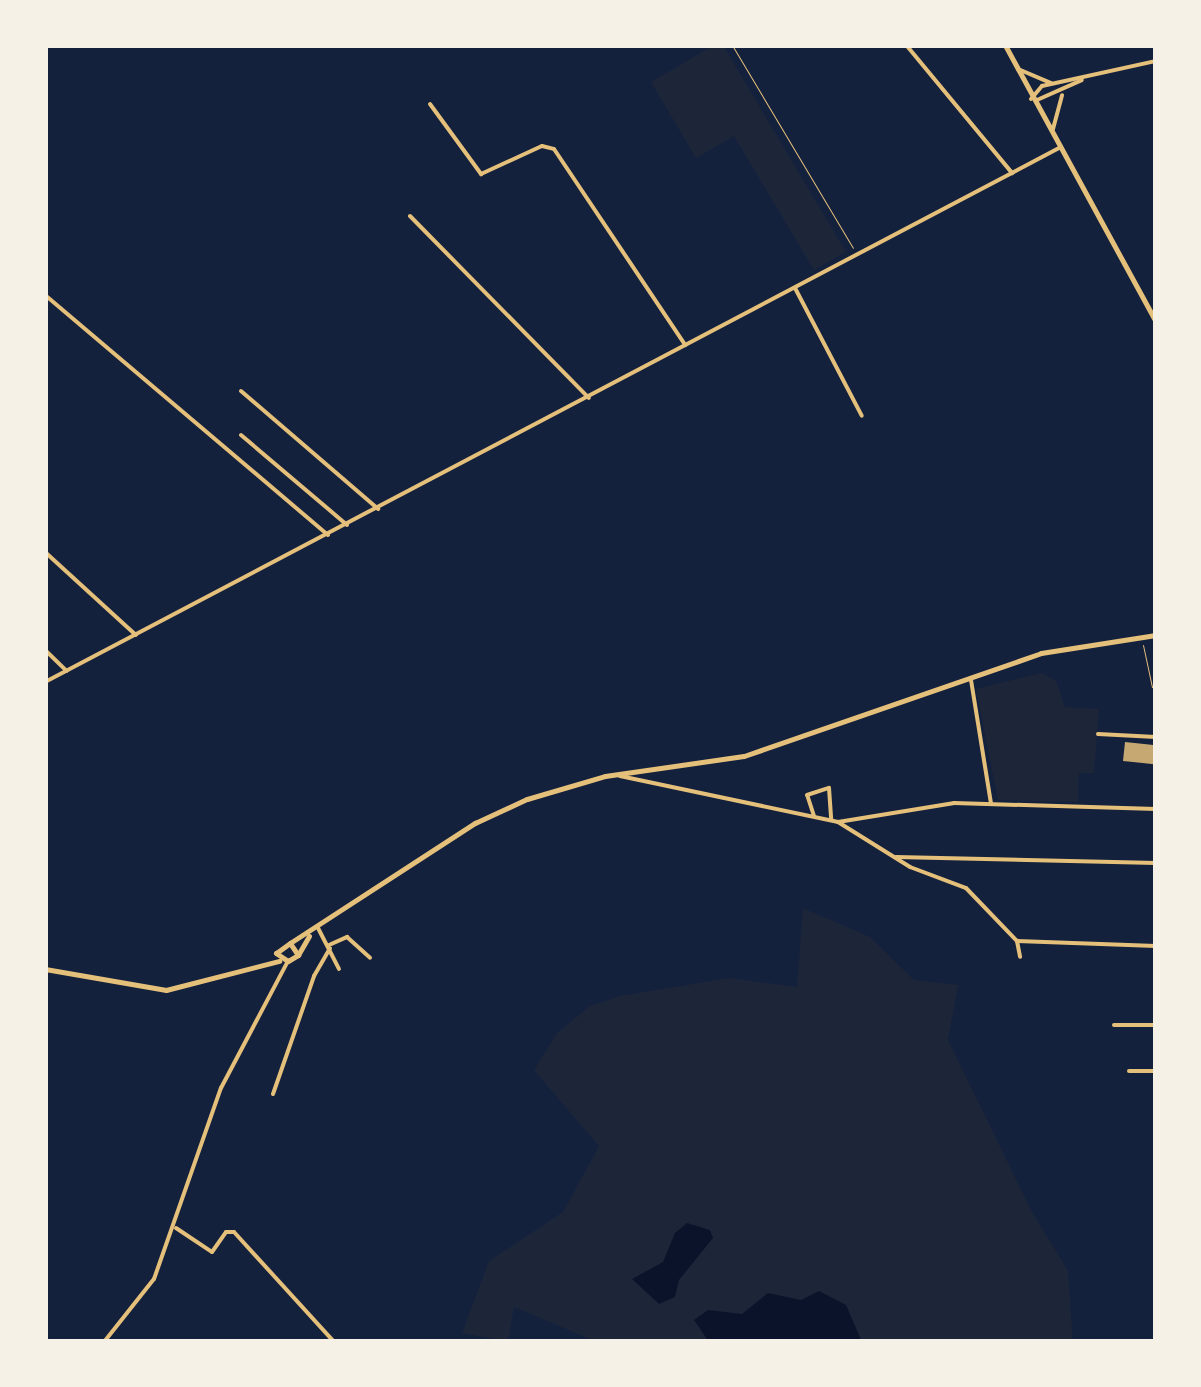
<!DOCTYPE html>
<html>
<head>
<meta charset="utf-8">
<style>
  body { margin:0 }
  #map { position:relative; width:1201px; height:1387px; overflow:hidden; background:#14213d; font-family:Jost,sans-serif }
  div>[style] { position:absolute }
  .green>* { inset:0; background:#1d2539 }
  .water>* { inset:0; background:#0b132b }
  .building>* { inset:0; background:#c6a872; transform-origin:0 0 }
  .path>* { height:1px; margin:-0.5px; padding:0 0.5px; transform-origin:0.5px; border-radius:0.5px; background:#e5c07b }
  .minor>* { height:4px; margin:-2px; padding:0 2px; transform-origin:2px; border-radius:2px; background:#e5c07b }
  .tertiary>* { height:4px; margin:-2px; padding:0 2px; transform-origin:2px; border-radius:2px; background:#e5c07b }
  .secondary>* { height:5px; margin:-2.5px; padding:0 2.5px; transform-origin:2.5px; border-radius:2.5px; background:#e5c07b }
  .primary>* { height:5px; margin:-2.5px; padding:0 2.5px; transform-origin:2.5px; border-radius:2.5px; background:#e5c07b }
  span { translate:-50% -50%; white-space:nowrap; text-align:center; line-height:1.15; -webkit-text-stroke:8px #f6f1e7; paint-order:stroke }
  .frame { position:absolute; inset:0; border:48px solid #f6f1e7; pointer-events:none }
</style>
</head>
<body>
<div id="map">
  <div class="green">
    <i style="clip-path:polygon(714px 45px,723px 45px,846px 252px,814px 270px,734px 136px,696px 158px,651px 82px)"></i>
    <i style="clip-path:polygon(1042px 673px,1056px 681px,1065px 707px,1099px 709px,1094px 773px,1079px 773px,1078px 802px,998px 800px,976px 689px)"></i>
    <i style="clip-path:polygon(803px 908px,870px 937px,914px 980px,958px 985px,948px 1040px,1032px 1212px,1068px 1271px,1073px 1342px,597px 1342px,514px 1307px,508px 1341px,462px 1333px,489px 1261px,563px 1212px,599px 1146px,534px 1070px,557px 1033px,590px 1006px,620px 996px,729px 978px,797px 987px)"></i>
  </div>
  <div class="water">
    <i style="clip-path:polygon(687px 1223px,710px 1230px,713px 1238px,679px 1280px,675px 1297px,659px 1304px,632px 1279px,663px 1262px,675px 1233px)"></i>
    <i style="clip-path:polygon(819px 1291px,846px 1305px,862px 1342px,709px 1342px,694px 1320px,708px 1310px,742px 1314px,768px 1293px,801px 1300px)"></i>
  </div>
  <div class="building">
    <i style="left:1125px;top:742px;width:31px;height:19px;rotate:6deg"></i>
  </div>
  <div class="path">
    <i style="left:732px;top:45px;width:236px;rotate:59.2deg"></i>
    <i style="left:1143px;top:645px;width:43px;rotate:77.9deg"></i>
  </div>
  <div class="minor">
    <i style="left:907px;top:46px;width:165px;rotate:50.4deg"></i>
    <i style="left:430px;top:104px;width:87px;rotate:53.9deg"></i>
    <i style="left:481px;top:174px;width:67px;rotate:-24.7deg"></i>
    <i style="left:542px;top:146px;width:12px;rotate:14deg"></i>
    <i style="left:554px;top:149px;width:236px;rotate:56.2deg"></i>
    <i style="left:410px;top:216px;width:255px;rotate:45.5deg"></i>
    <i style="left:795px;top:288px;width:144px;rotate:62.4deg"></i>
    <i style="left:45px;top:295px;width:371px;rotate:40.3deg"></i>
    <i style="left:241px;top:391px;width:181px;rotate:40.7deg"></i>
    <i style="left:241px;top:435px;width:139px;rotate:40.3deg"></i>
    <i style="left:45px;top:552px;width:123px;rotate:42.4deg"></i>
    <i style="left:45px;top:650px;width:30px;rotate:44deg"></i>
    <i style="left:971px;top:680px;width:125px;rotate:80.8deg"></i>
    <i style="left:1156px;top:692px;width:19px;rotate:90deg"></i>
    <i style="left:1098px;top:734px;width:58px;rotate:3deg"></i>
    <i style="left:620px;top:776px;width:223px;rotate:11.9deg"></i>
    <i style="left:838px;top:822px;width:85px;rotate:32deg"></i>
    <i style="left:910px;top:867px;width:60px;rotate:20.6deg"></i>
    <i style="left:966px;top:888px;width:74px;rotate:46.1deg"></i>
    <i style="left:1017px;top:941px;width:139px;rotate:2.1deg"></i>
    <i style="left:814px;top:816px;width:22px;rotate:-108deg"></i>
    <i style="left:807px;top:795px;width:23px;rotate:-18deg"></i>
    <i style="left:829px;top:788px;width:31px;rotate:86deg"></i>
    <i style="left:838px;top:822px;width:118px;rotate:-9.3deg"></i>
    <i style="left:954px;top:803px;width:202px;rotate:1.7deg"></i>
    <i style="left:896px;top:857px;width:260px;rotate:1.3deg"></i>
    <i style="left:318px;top:928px;width:46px;rotate:62.9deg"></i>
    <i style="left:1017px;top:941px;width:16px;rotate:79deg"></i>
    <i style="left:329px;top:945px;width:20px;rotate:-24deg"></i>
    <i style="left:347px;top:937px;width:31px;rotate:42deg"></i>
    <i style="left:1114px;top:1025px;width:42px"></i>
    <i style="left:1129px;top:1071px;width:27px"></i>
    <i style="left:273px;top:1094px;width:125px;rotate:-70.8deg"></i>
    <i style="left:314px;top:976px;width:32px;rotate:-60deg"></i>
    <i style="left:176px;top:1228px;width:43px;rotate:33.7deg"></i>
    <i style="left:212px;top:1252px;width:24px;rotate:-55deg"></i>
    <i style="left:226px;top:1232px;width:8px"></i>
    <i style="left:234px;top:1232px;width:149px;rotate:47.7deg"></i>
  </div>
  <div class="tertiary">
    <i style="left:1018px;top:69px;width:36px;rotate:23deg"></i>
    <i style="left:1031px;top:99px;width:17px;rotate:-50deg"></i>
    <i style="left:1042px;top:86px;width:117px;rotate:-12.4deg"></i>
    <i style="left:1037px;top:100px;width:49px;rotate:-24deg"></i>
    <i style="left:1053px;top:129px;width:35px;rotate:-75deg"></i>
    <i style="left:45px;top:682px;width:1146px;rotate:-27.77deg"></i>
    <i style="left:104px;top:1342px;width:80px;rotate:-51.6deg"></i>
    <i style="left:154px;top:1279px;width:202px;rotate:-70.7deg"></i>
    <i style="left:221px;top:1088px;width:144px;rotate:-62.2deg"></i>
  </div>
  <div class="secondary">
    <i style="left:290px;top:943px;width:221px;rotate:-33deg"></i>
    <i style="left:475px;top:823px;width:57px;rotate:-24.8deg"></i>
    <i style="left:527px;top:799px;width:81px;rotate:-16.4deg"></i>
    <i style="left:605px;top:776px;width:140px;rotate:-8.2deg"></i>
    <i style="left:744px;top:756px;width:314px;rotate:-19.1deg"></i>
    <i style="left:1041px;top:653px;width:116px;rotate:-8.9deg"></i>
    <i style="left:298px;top:955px;width:14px;rotate:-124deg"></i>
    <i style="left:290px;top:943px;width:17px;rotate:144deg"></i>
    <i style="left:276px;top:953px;width:14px;rotate:34deg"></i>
    <i style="left:288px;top:961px;width:12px;rotate:-31deg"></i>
    <i style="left:298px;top:955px;width:22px;rotate:-60deg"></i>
    <i style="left:45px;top:969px;width:123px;rotate:9.8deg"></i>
    <i style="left:166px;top:990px;width:117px;rotate:-14.4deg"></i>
  </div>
  <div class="primary">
    <i style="left:1005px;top:45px;width:315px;rotate:61.4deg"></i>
  </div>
  <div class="frame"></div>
</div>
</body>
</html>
